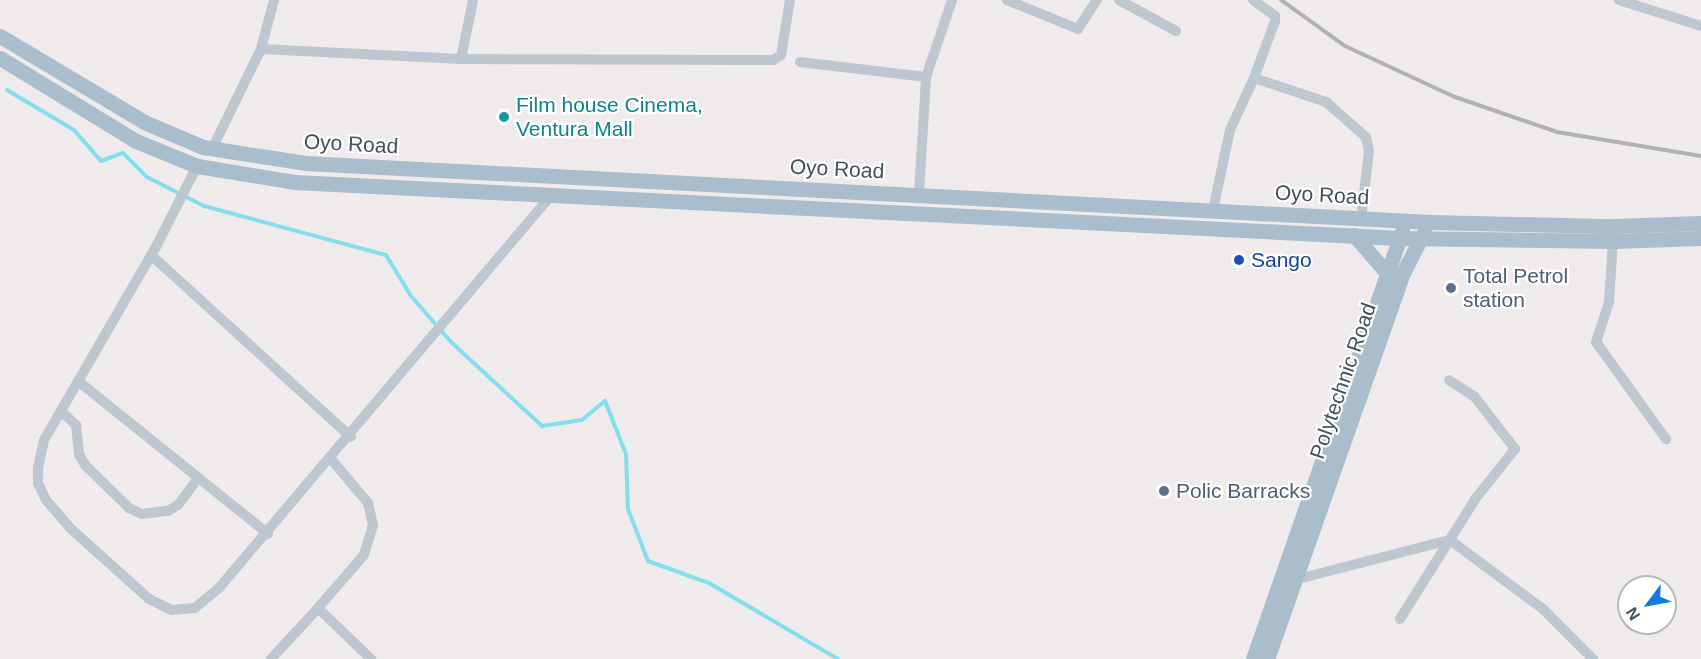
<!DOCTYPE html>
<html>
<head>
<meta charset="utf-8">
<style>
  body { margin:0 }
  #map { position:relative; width:1701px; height:659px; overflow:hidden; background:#efebec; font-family:Arial,sans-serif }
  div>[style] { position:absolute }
  .stream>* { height:4px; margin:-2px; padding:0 2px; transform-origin:2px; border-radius:2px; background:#83deed }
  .street>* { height:10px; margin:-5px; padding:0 5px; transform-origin:5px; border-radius:5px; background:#bcc7cf }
  .primary>* { height:15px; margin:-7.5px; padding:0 7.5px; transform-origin:7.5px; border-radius:7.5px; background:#aabdcc }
  .rail>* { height:4px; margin:-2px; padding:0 2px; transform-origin:2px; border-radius:2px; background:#aeb2b6 }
  .dots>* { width:16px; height:16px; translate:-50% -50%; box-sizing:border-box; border:3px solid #fff; border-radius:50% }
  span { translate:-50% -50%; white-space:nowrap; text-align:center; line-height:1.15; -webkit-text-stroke:4.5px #fff; paint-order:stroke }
  .culture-label { font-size:21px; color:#0d838f }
  .left { translate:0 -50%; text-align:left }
  .street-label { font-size:21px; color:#445059 }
  .transit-label { font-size:21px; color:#164399 }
  .service-label { font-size:21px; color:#4e5e75 }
  .north { position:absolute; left:1617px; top:575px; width:60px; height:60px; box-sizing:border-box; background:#fff; border:2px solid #b4b9bd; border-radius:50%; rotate:238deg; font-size:16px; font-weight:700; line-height:24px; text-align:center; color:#445059 }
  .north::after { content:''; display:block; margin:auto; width:21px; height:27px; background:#157adf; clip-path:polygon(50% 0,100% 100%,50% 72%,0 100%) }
</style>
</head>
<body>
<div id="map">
  <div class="stream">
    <i style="left:7px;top:90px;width:78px;rotate:30.8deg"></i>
    <i style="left:74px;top:130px;width:41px;rotate:48.9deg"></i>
    <i style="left:101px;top:161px;width:23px;rotate:-20deg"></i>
    <i style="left:123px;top:153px;width:34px;rotate:45deg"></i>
    <i style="left:147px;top:177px;width:64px;rotate:27deg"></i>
    <i style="left:204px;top:206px;width:188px;rotate:15.1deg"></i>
    <i style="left:386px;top:255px;width:48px;rotate:58.6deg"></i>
    <i style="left:411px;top:296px;width:61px;rotate:49deg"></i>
    <i style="left:451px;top:342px;width:124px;rotate:42.7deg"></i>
    <i style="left:542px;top:426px;width:40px;rotate:-8.5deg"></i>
    <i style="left:582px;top:420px;width:30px;rotate:-40deg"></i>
    <i style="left:605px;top:401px;width:57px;rotate:68.4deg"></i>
    <i style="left:626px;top:454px;width:55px;rotate:87.9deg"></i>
    <i style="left:628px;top:509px;width:56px;rotate:69deg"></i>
    <i style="left:648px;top:561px;width:65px;rotate:19.8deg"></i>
    <i style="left:709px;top:583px;width:150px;rotate:30.5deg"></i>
  </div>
  <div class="street">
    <i style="left:1007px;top:0;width:77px;rotate:22.2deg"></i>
    <i style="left:1078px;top:29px;width:35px;rotate:-57deg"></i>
    <i style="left:1119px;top:0;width:65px;rotate:28.5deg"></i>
    <i style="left:1253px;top:0;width:27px;rotate:36deg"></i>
    <i style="left:1275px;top:16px;width:5px;rotate:90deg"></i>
    <i style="left:1275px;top:21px;width:61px;rotate:110.2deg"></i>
    <i style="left:1619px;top:0;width:86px;rotate:17.6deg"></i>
    <i style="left:261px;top:49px;width:51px;rotate:-75.1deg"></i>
    <i style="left:461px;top:59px;width:312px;rotate:0.2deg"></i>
    <i style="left:773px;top:60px;width:9px;rotate:-32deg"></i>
    <i style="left:781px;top:55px;width:56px;rotate:-80.7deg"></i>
    <i style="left:800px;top:62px;width:127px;rotate:6.8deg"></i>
    <i style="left:212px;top:149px;width:111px;rotate:-63.9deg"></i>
    <i style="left:261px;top:49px;width:200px;rotate:2.9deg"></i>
    <i style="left:461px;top:59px;width:60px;rotate:-78.5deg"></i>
    <i style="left:197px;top:166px;width:89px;rotate:116.9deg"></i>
    <i style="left:157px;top:245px;width:225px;rotate:120.1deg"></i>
    <i style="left:44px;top:440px;width:29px;rotate:102deg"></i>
    <i style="left:38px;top:468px;width:15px;rotate:90deg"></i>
    <i style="left:38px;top:483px;width:19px;rotate:65deg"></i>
    <i style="left:46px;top:500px;width:37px;rotate:49deg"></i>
    <i style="left:70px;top:528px;width:106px;rotate:41.9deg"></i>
    <i style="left:149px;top:599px;width:25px;rotate:26deg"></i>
    <i style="left:172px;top:610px;width:23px;rotate:-5deg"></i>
    <i style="left:195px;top:608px;width:31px;rotate:-40deg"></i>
    <i style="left:219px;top:588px;width:517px;rotate:-49.78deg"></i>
    <i style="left:919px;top:193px;width:116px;rotate:-86.5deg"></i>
    <i style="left:926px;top:77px;width:81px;rotate:-71.3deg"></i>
    <i style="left:1213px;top:210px;width:82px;rotate:-78deg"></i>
    <i style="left:1230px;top:130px;width:57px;rotate:-65.2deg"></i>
    <i style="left:1254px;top:78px;width:76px;rotate:18.4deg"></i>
    <i style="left:1326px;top:102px;width:53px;rotate:41.2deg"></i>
    <i style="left:1366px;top:137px;width:14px;rotate:78deg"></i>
    <i style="left:1369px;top:151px;width:68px;rotate:96.7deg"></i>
    <i style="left:1613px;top:241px;width:61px;rotate:93.8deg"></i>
    <i style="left:1609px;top:302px;width:42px;rotate:108deg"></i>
    <i style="left:1596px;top:342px;width:120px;rotate:54.2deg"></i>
    <i style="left:151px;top:255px;width:270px;rotate:42.3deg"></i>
    <i style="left:78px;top:381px;width:244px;rotate:38.8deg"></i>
    <i style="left:61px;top:411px;width:21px;rotate:43deg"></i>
    <i style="left:76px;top:425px;width:29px;rotate:84deg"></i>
    <i style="left:79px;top:454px;width:13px;rotate:61deg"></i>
    <i style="left:85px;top:465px;width:62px;rotate:44.3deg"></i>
    <i style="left:129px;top:508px;width:14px;rotate:25deg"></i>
    <i style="left:142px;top:514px;width:26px;rotate:-7deg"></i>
    <i style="left:168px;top:511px;width:12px;rotate:-31deg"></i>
    <i style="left:178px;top:505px;width:34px;rotate:-53deg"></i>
    <i style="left:331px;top:459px;width:57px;rotate:49.9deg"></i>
    <i style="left:368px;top:503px;width:23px;rotate:77deg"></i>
    <i style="left:373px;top:525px;width:31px;rotate:107deg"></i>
    <i style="left:364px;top:555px;width:70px;rotate:131deg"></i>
    <i style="left:318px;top:608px;width:74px;rotate:43.9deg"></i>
    <i style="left:1298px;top:579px;width:157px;rotate:-14.4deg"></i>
    <i style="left:1450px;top:540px;width:116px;rotate:36.6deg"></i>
    <i style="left:1543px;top:609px;width:71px;rotate:45deg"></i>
    <i style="left:1400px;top:619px;width:143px;rotate:-57.9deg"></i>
    <i style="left:1476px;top:498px;width:63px;rotate:-51.5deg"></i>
    <i style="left:1515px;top:449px;width:66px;rotate:-127.6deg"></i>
    <i style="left:1475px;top:397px;width:31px;rotate:-147deg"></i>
    <i style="left:271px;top:659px;width:69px;rotate:-47.3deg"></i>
  </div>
  <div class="primary">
    <i style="left:0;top:36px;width:168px;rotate:30.8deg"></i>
    <i style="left:144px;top:122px;width:64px;rotate:23deg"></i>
    <i style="left:203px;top:147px;width:103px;rotate:8.9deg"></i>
    <i style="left:305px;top:163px;width:1127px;rotate:3deg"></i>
    <i style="left:1430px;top:222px;width:183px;rotate:1.3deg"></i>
    <i style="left:1613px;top:226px;width:88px;rotate:-2deg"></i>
    <i style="left:0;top:58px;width:159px;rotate:31.4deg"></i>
    <i style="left:136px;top:141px;width:66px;rotate:22.3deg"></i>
    <i style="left:197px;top:166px;width:99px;rotate:9.3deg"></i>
    <i style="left:295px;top:182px;width:1105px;rotate:2.9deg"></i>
    <i style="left:1399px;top:238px;width:214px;rotate:0.8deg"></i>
    <i style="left:1613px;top:241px;width:88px;rotate:-2deg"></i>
    <i style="left:1354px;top:235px;width:49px;rotate:49.1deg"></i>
    <i style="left:1253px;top:659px;width:453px;rotate:-70.8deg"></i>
    <i style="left:1267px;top:659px;width:409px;rotate:-70.6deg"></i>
    <i style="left:1403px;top:273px;width:46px;rotate:-62.9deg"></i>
  </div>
  <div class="rail">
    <i style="left:1281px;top:0;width:79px;rotate:35.7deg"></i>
    <i style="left:1345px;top:46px;width:121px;rotate:24.9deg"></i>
    <i style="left:1455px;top:97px;width:108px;rotate:18.9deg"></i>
    <i style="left:1557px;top:132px;width:146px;rotate:9.5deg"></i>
  </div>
  <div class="dots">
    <i style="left:504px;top:117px;background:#0f9aa8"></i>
    <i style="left:1239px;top:260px;background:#1a4fb4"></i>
    <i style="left:1451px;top:288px;background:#5c6f8a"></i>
    <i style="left:1164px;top:491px;background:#5c6f8a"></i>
  </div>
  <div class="culture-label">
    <span class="left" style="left:516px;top:117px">Film house Cinema,<br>Ventura Mall</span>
  </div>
  <div class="street-label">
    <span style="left:351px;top:144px;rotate:3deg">Oyo Road</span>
    <span style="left:837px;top:169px;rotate:3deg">Oyo Road</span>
    <span style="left:1322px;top:195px;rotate:3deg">Oyo Road</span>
    <span style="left:1343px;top:381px;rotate:-71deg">Polytechnic Road</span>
  </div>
  <div class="transit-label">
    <span class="left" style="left:1251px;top:260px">Sango</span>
  </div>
  <div class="service-label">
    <span class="left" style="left:1463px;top:288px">Total Petrol<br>station</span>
    <span class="left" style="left:1176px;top:491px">Polic Barracks</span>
  </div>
  <div class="north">N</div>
</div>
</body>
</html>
